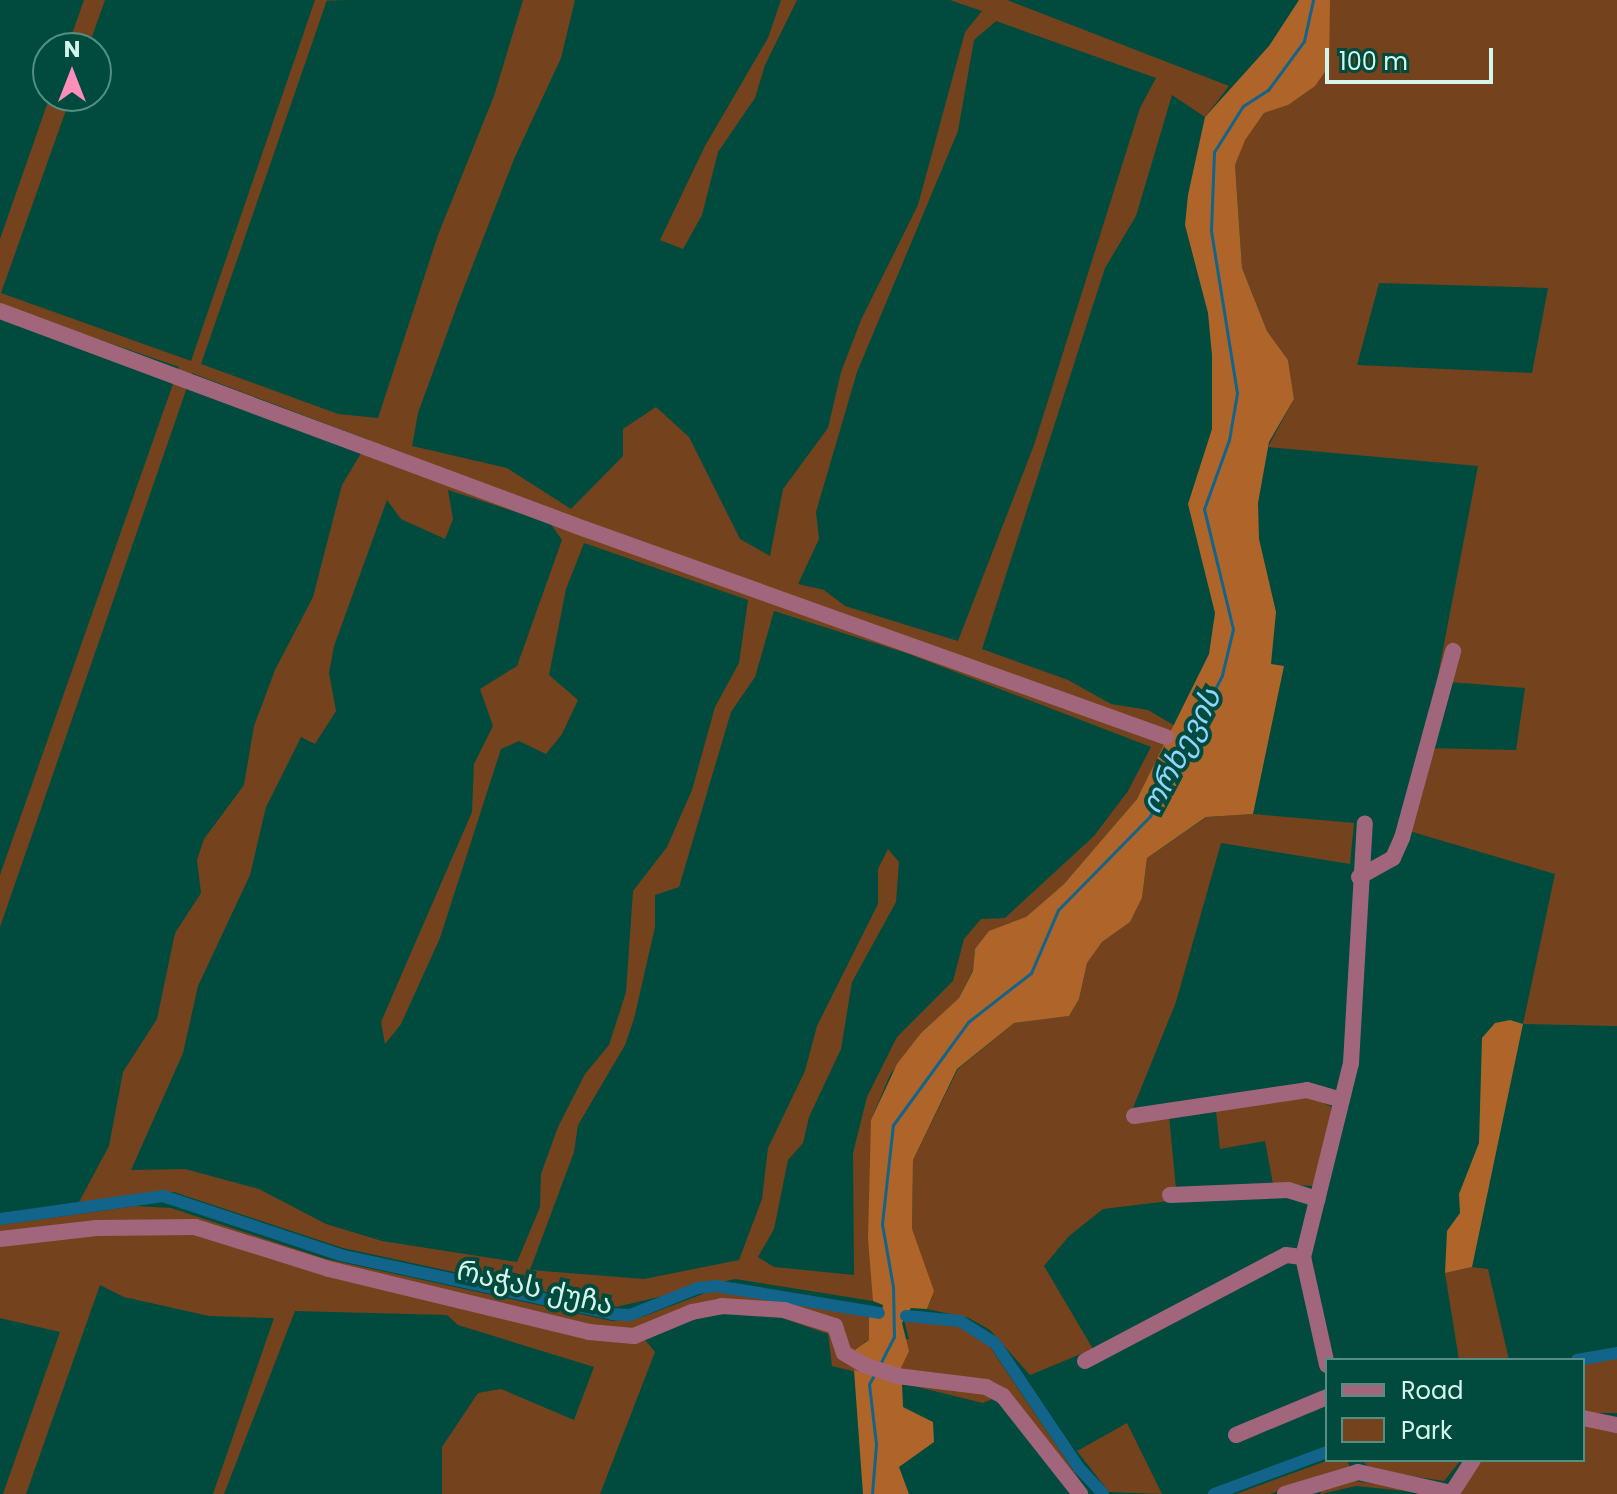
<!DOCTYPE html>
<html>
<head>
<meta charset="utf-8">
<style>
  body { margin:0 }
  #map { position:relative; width:1617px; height:1494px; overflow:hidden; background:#004b3e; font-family:Poppins,"Noto Sans Georgian",sans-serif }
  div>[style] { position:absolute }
  .green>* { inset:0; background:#74431d; transform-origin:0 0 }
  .forest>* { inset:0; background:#af6529 }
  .stream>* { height:3px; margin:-1.5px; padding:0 1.5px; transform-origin:1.5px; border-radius:1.5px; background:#12648b }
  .canal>* { height:12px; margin:-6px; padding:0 6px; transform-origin:6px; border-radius:6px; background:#12648b }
  .minor>* { height:16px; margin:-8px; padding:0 8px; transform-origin:8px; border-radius:8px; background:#a1667c }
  span { translate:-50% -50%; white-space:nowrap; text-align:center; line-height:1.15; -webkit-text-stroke:8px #004b3e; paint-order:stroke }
  .street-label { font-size:28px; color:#d5f4eb }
  .water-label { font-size:30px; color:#91d5fe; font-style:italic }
  .legend { position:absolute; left:1325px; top:1358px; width:260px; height:104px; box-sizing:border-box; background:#004b3e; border:2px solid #558f83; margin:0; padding:10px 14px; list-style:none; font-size:24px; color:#d5f4eb }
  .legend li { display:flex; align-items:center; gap:16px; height:40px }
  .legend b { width:40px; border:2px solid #558f83 }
  .north { position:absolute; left:32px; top:32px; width:80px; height:80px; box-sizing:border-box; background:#004b3e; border:2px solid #558f83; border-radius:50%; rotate:0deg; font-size:22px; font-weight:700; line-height:32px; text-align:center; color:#d5f4eb }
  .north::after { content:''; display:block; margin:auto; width:28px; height:36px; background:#ff8ebb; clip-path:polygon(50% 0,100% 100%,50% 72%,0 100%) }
  .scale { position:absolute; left:1325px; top:48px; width:168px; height:36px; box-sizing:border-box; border:4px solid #d5f4eb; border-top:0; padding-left:10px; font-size:24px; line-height:28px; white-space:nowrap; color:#d5f4eb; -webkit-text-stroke:6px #004b3e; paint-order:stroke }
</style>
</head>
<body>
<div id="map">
  <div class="green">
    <i style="clip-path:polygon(84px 0,105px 0,88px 48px,67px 48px)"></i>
    <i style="clip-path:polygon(evenodd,315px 0,327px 0,201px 364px,338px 414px,378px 418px,438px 235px,494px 96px,523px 0,575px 0,561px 58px,514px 159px,458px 303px,418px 413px,412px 446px,507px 468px,571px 509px,623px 456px,623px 429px,656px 407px,689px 437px,740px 539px,770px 556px,783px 489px,828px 428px,841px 372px,861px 320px,918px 205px,965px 32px,982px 11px,950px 0,1007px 0,1229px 86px,1205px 117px,1172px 95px,1136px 216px,1105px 268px,982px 649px,1068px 680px,1111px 704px,1148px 710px,1175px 726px,1137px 799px,1064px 884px,1026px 917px,975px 949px,973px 970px,959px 998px,921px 1033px,890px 1075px,871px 1120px,873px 1301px,735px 1279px,616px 1307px,343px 1248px,174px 1192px,79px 1202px,109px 1146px,123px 1072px,157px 1019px,175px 933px,201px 893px,197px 860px,204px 839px,244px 785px,254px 726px,275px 670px,313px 597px,342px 485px,369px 440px,192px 373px,0 927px,0 875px,179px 367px,0 305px,0 239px,50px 96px,71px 96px,1px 293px,191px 361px,315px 0,996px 21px,1156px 78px,1140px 108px,1034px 445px,958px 641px,845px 606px,824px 590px,798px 584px,819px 539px,816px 512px,857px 372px,958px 131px,974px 40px,996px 21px,315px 0,448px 490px,550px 523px,562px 540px,517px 666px,480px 689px,493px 726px,474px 764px,472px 812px,381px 1022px,385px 1044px,401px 1024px,440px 938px,501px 749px,519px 741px,546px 754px,562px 734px,578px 700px,549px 675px,566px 589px,584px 543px,748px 600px,739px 663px,715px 707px,692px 790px,667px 847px,633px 891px,626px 992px,609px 1045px,585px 1074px,558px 1127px,541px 1174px,540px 1207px,517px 1262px,382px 1241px,326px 1224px,259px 1189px,185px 1169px,131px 1170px,183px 1053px,198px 986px,250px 875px,266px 807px,301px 737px,315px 744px,336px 711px,329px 673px,334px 646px,387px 500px,401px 519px,445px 539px,453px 519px,448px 490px,315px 0,774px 611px,909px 654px,1151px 747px,1128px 791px,1094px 836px,1005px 918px,981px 919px,964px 939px,953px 981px,897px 1037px,867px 1097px,853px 1153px,854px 1275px,774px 1267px,758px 1257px,774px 1229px,788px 1160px,803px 1143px,809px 1117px,841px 1049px,852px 982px,896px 902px,899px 862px,888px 849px,878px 869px,878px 904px,817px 1026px,805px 1071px,768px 1148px,762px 1199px,739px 1260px,644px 1279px,530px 1270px,574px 1152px,578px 1125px,625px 1045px,634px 1019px,655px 927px,655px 895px,679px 887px,731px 712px,755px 677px,774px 611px)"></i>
    <i style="clip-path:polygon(781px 0,797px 0,765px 65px,755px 98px,718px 152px,702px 215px,683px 249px,660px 240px,705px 146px,768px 38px)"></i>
    <i style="clip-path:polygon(evenodd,1330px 0,1617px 0,1617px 1026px,1523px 1024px,1555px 874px,1399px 828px,1420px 748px,1516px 750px,1525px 688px,1437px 681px,1478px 466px,1268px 447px,1294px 399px,1288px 360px,1267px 331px,1242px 268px,1235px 165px,1244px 140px,1264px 113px,1288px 105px,1330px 0,1379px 283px,1548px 288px,1532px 373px,1357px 365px,1379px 283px)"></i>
    <i style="clip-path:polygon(1253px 814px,1354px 823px,1350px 864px,1221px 843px,1176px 1002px,1133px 1108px,1169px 1115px,1177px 1200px,1103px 1209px,1069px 1236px,1044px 1266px,1093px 1349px,1030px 1375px,990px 1330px,969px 1318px,927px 1309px,932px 1297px,912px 1230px,913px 1160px,958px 1069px,1014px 1023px,1069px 1016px,1079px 999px,1087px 963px,1102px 942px,1130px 922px,1142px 898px,1147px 858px,1207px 817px)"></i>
    <i style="clip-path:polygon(1307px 1095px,1332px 1107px,1315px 1186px,1273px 1184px,1265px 1141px,1220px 1149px,1216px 1111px)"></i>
    <i style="clip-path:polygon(136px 1206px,171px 1208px,326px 1259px,612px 1321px,642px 1317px,711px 1291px,869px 1316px,869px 1340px,863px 1343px,909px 1339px,904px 1320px,967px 1328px,986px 1341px,1089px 1494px,1006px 1393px,983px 1403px,832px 1366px,828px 1334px,768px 1313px,733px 1311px,687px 1321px,645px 1340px,655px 1352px,600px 1494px,442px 1494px,442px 1447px,478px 1393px,501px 1389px,574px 1420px,594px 1367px,458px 1325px,447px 1315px,295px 1311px,224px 1494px,213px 1494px,274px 1318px,209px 1316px,124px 1297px,100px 1285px,26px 1494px,3px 1494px,60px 1332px,0 1318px,0 1225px)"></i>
    <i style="clip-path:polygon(1472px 1267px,1488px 1269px,1509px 1360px,1459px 1360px,1445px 1273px)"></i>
    <i style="left:1617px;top:1359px;width:54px;height:35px;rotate:90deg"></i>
    <i style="clip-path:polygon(1127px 1423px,1162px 1494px,1109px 1492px,1077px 1451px)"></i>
    <i style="clip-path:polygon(1583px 1425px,1617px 1431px,1617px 1494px,1455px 1494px,1482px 1460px,1583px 1460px)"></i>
    <i style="clip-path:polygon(1329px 1460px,1347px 1460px,1350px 1467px,1270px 1494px,1236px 1494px)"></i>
    <i style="clip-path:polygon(1362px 1460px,1461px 1460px,1444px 1481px,1371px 1470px)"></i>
    <i style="clip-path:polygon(1354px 1481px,1391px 1486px,1434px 1494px,1356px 1486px,1321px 1494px,1320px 1490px)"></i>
  </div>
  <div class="forest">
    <i style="clip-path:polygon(1299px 0,1330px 0,1329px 66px,1315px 86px,1288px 105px,1264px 113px,1245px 140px,1235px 165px,1242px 268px,1267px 331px,1288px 360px,1294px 399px,1269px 442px,1258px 503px,1259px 539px,1276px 612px,1271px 664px,1284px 666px,1253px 814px,1206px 817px,1147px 858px,1142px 898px,1130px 922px,1102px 942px,1087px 963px,1079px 999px,1069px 1016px,1014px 1023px,957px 1069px,913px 1160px,912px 1229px,934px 1291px,927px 1309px,911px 1308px,902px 1323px,909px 1351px,899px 1372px,861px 1358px,855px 1350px,869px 1340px,869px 1316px,881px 1316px,883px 1305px,873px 1301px,868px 1238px,871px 1120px,897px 1064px,921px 1033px,959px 998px,973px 971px,975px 949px,989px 931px,1026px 917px,1064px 884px,1137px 799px,1209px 654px,1215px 613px,1188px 504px,1212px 429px,1212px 355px,1208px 313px,1185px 225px,1188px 195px,1205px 117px,1269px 46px)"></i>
    <i style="clip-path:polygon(1510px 1020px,1523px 1024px,1472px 1267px,1445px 1273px,1447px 1231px,1460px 1213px,1459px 1194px,1479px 1143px,1482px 1038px,1495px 1023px)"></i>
    <i style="clip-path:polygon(854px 1370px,902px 1384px,903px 1407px,933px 1422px,934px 1442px,899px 1467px,909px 1494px,863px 1494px)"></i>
  </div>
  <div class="stream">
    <i style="left:880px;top:1364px;width:30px;rotate:-63deg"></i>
    <i style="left:894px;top:1337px;width:50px;rotate:-91.1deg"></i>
    <i style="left:893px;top:1287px;width:64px;rotate:-99.9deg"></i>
    <i style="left:882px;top:1224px;width:100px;rotate:-83.7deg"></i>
    <i style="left:893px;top:1125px;width:127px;rotate:-53.9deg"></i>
    <i style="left:968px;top:1022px;width:80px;rotate:-37.9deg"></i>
    <i style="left:1031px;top:973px;width:69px;rotate:-66.8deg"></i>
    <i style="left:1058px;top:910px;width:132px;rotate:-45.6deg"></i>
    <i style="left:1150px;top:816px;width:158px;rotate:-62.9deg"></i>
    <i style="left:1222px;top:675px;width:47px;rotate:-76.6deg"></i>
    <i style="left:1233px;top:629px;width:123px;rotate:-103.6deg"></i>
    <i style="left:1204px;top:509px;width:73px;rotate:-70.1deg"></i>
    <i style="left:1229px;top:440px;width:48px;rotate:-80.3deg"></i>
    <i style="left:1237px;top:393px;width:165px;rotate:-99.1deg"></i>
    <i style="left:1211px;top:230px;width:78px;rotate:-87.8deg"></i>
    <i style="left:1214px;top:152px;width:54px;rotate:-57.8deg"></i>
    <i style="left:1243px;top:106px;width:30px;rotate:-33deg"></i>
    <i style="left:1268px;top:90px;width:61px;rotate:-53.7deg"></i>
    <i style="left:1304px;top:41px;width:42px;rotate:-77.6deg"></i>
    <i style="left:872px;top:1494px;width:50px;rotate:-85.4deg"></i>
    <i style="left:876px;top:1444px;width:60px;rotate:-96.7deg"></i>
    <i style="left:869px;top:1384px;width:10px;rotate:-61deg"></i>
  </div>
  <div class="canal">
    <i style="left:0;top:1219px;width:165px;rotate:-8deg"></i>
    <i style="left:163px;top:1196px;width:187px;rotate:18.4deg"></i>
    <i style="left:340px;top:1255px;width:278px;rotate:12.2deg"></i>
    <i style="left:612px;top:1314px;width:18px;rotate:3deg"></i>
    <i style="left:630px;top:1315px;width:73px;rotate:-21.7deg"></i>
    <i style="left:698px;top:1288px;width:18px;rotate:-6deg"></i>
    <i style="left:716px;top:1286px;width:165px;rotate:9.4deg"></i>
    <i style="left:906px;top:1316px;width:54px;rotate:5.3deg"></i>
    <i style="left:960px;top:1321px;width:41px;rotate:32.2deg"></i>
    <i style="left:995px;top:1343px;width:151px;rotate:56.1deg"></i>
    <i style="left:1079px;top:1468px;width:35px;rotate:47deg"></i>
    <i style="left:1577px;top:1360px;width:41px;rotate:-9.9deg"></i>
    <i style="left:1214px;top:1494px;width:121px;rotate:-20.4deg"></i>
  </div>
  <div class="minor">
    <i style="left:0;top:311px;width:624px;rotate:20.44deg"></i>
    <i style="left:585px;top:529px;width:617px;rotate:19.7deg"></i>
    <i style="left:1359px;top:877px;width:39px;rotate:-29deg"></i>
    <i style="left:1393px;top:858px;width:22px;rotate:-66deg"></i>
    <i style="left:1402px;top:838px;width:194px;rotate:-74.7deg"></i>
    <i style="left:1134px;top:1116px;width:175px;rotate:-8.5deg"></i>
    <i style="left:1307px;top:1090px;width:36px;rotate:16deg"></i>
    <i style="left:1170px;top:1195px;width:118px;rotate:-2.4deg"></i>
    <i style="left:1288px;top:1190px;width:31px;rotate:17deg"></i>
    <i style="left:0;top:1239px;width:97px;rotate:-6.5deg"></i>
    <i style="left:96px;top:1228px;width:99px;rotate:-0.6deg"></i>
    <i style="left:195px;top:1227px;width:140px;rotate:17.4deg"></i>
    <i style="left:329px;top:1269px;width:268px;rotate:13.6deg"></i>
    <i style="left:589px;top:1332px;width:45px;rotate:5.1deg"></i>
    <i style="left:634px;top:1336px;width:63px;rotate:-22.5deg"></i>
    <i style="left:692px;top:1312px;width:31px;rotate:-11deg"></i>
    <i style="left:722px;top:1306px;width:62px;rotate:3.7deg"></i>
    <i style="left:784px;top:1310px;width:53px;rotate:17.4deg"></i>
    <i style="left:835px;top:1326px;width:28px;rotate:72deg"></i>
    <i style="left:844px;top:1353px;width:23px;rotate:31deg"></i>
    <i style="left:864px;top:1365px;width:35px;rotate:18deg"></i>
    <i style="left:897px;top:1376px;width:90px;rotate:7deg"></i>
    <i style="left:986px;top:1387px;width:19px;rotate:28deg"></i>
    <i style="left:1003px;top:1396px;width:125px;rotate:51.8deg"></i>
    <i style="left:1085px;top:1361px;width:227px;rotate:-27.8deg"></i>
    <i style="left:1286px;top:1255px;width:17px;rotate:7deg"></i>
    <i style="left:1327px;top:1365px;width:111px;rotate:-102.5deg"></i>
    <i style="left:1303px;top:1257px;width:200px;rotate:-76.1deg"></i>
    <i style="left:1351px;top:1063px;width:240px;rotate:-86.7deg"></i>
    <i style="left:1583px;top:1418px;width:35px;rotate:12deg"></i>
    <i style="left:1236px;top:1435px;width:99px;rotate:-22.7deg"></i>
    <i style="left:1285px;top:1494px;width:76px;rotate:-16.8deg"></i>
    <i style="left:1358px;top:1472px;width:95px;rotate:12.7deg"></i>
    <i style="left:1451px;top:1494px;width:40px;rotate:-57.1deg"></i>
  </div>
  <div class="street-label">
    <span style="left:535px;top:1288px;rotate:13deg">რაჭას ქუჩა</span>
  </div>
  <div class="water-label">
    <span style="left:1181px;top:751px;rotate:-62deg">ორხევის</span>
  </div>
  <ul class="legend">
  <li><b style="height:10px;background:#a1667c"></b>Road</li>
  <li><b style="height:22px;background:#74431d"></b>Park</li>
  </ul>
  <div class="north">N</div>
  <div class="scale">100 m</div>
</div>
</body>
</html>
